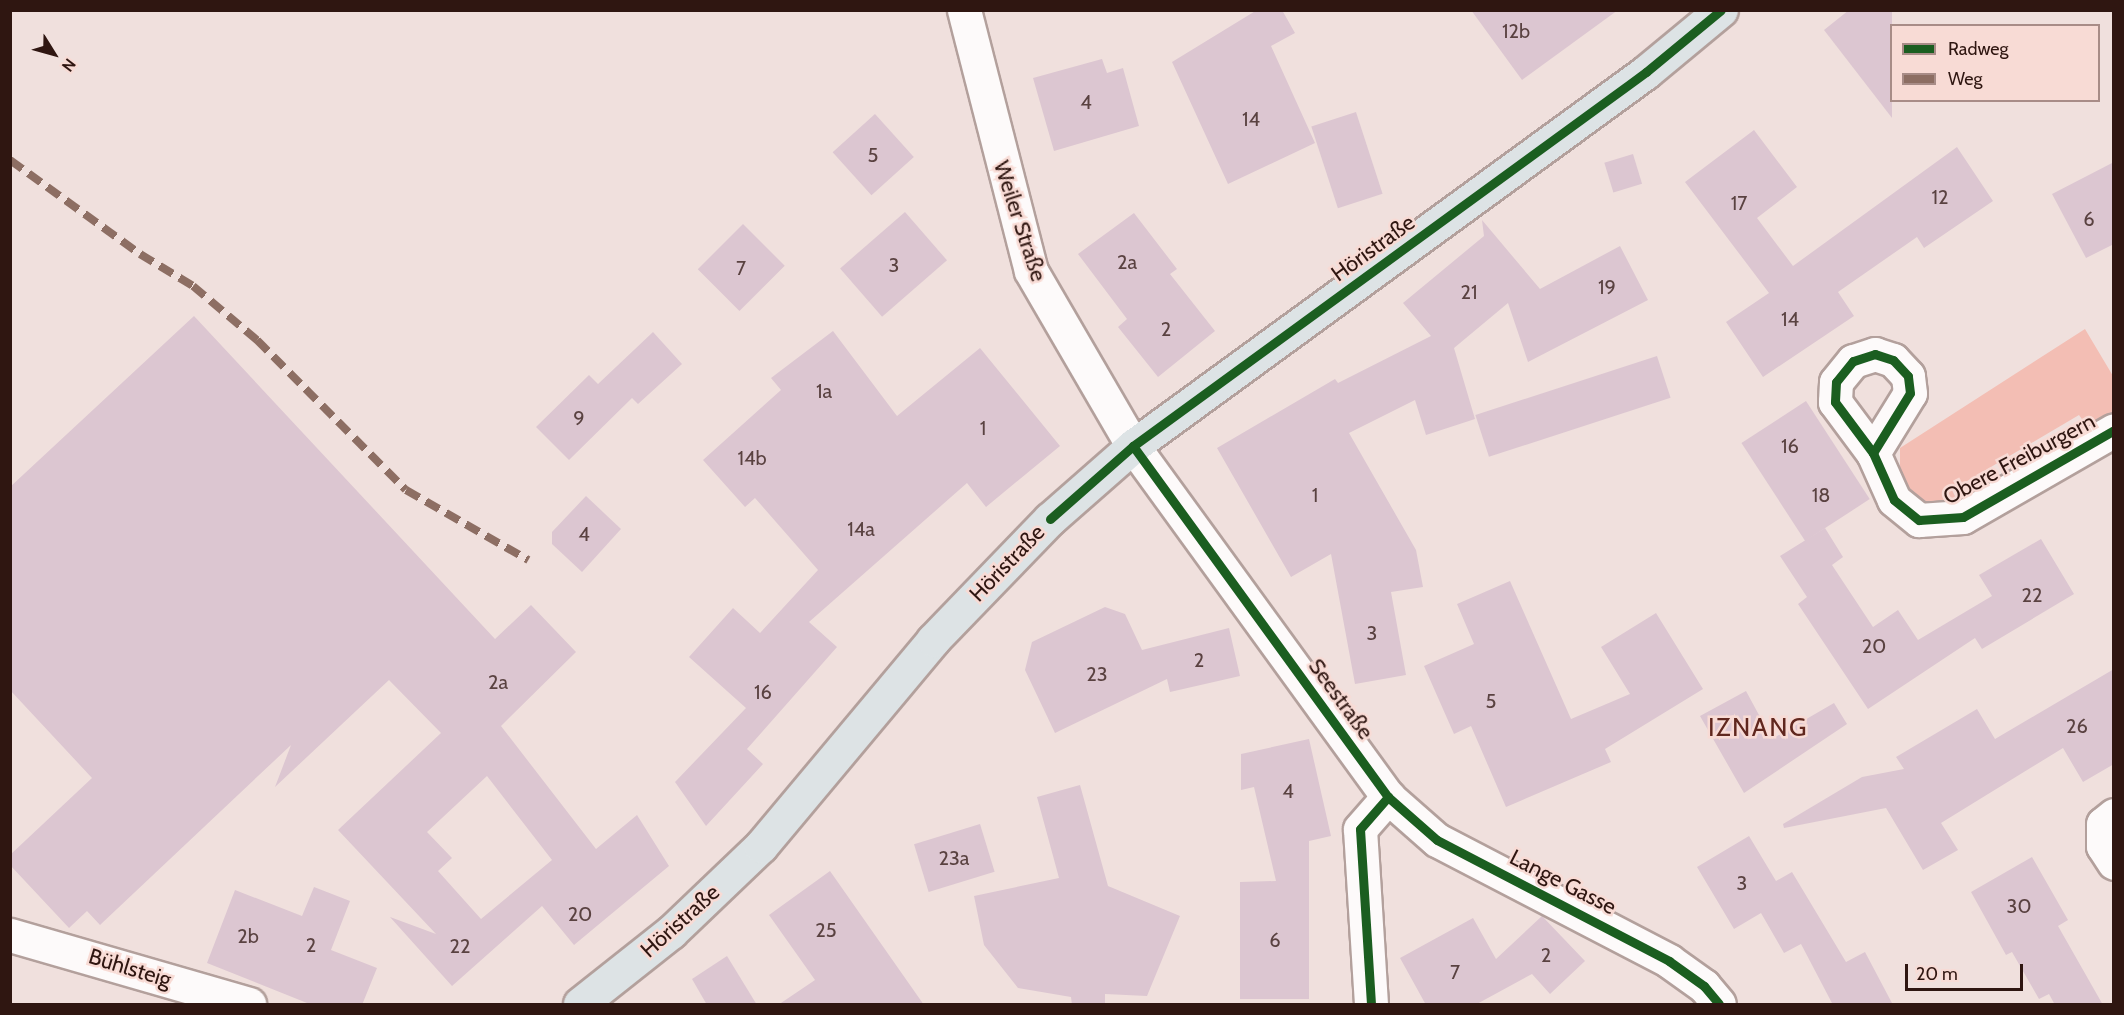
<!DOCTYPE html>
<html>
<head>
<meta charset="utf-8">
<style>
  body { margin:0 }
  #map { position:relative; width:2124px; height:1015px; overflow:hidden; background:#f0e0dd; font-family:Cabin,sans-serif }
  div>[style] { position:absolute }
  .green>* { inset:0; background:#f3beb4 }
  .building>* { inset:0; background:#dcc6d1; transform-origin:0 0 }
  .roads { filter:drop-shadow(2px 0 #b3a09c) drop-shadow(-2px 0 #b3a09c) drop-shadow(0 2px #b3a09c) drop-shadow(0 -2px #b3a09c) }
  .minor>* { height:33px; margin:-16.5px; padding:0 16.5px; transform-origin:16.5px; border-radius:16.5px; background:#fdfafa }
  .major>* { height:33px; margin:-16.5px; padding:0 16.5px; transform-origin:16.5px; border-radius:16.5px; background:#dde3e5 }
  .quiet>* { height:8px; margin-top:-4px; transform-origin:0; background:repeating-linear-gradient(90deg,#8d6e63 0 15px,transparent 0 23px) }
  .cycleway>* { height:9px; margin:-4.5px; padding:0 4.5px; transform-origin:4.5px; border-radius:4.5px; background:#1b5e20 }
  span { translate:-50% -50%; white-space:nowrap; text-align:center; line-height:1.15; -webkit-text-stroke:5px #f8dbd5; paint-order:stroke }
  .number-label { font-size:20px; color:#5a4241 }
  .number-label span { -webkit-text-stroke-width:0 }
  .street-label { font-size:22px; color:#2f1611 }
  .quarter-label { font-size:26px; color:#60271e; letter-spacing:1.5px }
  .frame { position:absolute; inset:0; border:12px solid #2f1611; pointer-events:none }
  .legend { position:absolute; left:1890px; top:24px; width:210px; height:78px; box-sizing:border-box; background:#f8dbd5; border:2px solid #a88c87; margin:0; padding:8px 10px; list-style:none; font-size:18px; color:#2f1611 }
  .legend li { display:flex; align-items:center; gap:12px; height:30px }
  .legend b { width:30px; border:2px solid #a88c87 }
  .north { position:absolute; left:24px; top:24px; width:60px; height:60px; -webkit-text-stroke:4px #f8dbd5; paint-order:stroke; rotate:127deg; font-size:16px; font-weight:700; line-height:24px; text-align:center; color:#2f1611 }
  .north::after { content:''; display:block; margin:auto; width:21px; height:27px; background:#2f1611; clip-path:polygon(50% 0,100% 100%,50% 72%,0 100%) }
  .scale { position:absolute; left:1905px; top:964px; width:118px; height:27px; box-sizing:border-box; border:3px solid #2f1611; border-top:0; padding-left:8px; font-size:18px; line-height:21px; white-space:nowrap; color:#2f1611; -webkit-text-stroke:4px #f8dbd5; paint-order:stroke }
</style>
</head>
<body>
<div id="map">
  <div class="green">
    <i style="clip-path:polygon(2085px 329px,2113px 376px,2113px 414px,2089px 429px,2079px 415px,1952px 490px,1960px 506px,1929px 505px,1910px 491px,1900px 476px,1900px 448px)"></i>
  </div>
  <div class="building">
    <i style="clip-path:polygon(1257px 10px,1282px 10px,1295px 33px,1271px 46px,1315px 143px,1228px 184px,1172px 62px)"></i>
    <i style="clip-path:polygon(1471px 10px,1618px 10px,1522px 80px)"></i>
    <i style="clip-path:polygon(1849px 10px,1892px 10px,1892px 118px,1824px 30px)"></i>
    <i style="clip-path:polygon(1102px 59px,1107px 73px,1123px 68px,1139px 126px,1054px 151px,1033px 78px)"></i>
    <i style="left:1356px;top:112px;width:86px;height:47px;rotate:72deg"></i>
    <i style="left:875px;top:114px;width:58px;height:57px;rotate:48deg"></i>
    <i style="clip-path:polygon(1754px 130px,1797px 187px,1757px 218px,1793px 266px,1957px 147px,1993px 201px,1924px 248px,1917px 237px,1838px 292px,1854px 316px,1763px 377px,1726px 322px,1769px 293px,1685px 182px)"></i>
    <i style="left:1633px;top:154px;width:31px;height:30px;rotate:73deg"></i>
    <i style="clip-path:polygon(2114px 162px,2114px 244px,2086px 258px,2052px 194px)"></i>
    <i style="left:905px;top:212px;width:64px;height:86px;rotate:49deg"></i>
    <i style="clip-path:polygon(1134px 213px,1177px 269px,1170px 274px,1215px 331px,1158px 377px,1118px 327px,1127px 319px,1078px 254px)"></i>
    <i style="clip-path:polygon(1482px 220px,1540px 289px,1620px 246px,1648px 300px,1528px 362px,1508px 303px,1454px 348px,1475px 419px,1426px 435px,1415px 400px,1349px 433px,1416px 550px,1423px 587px,1391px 592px,1406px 675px,1355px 684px,1331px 554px,1291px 577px,1217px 448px,1335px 379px,1338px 383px,1431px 336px,1403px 303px,1484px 236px)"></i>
    <i style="left:743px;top:224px;width:59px;height:64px;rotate:45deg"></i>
    <i style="clip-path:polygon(evenodd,194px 316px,495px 639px,531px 605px,576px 652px,501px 726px,596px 849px,637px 815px,669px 866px,574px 945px,542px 906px,452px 986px,390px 917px,436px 934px,338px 830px,441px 733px,389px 680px,275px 787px,291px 745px,100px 925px,87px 911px,69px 928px,10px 865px,10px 855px,92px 778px,10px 690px,10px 487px,194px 316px,487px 776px,552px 860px,481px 919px,438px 871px,452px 858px,427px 832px,487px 776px)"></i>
    <i style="clip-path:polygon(833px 331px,897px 416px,980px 348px,1060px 446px,986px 507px,967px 483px,809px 622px,837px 647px,747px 749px,763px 764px,706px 826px,675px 782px,746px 708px,689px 657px,733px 608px,760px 633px,818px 570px,755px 498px,745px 507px,703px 460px,781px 390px,771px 378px)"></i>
    <i style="clip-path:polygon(653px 332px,682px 364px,638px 404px,632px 398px,569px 460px,536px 427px,589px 375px,598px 384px)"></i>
    <i style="left:1657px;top:356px;width:44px;height:191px;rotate:72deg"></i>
    <i style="left:1806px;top:401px;width:117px;height:77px;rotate:57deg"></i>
    <i style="clip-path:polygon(586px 496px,621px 529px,582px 572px,552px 544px,552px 532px)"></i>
    <i style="clip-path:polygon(1825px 528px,1843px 557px,1832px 565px,1873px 627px,1898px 610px,1918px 640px,1992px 596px,1979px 575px,2041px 539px,2074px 594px,1982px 649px,1975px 638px,1868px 709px,1798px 604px,1807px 597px,1780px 556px)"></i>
    <i style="clip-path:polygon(1510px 581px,1571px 719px,1630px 694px,1601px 647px,1656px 613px,1703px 689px,1605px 749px,1611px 762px,1506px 807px,1471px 726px,1454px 734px,1424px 666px,1474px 644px,1457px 604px)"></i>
    <i style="clip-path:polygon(1105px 607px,1125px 614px,1142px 650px,1229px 628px,1240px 676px,1170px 692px,1167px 679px,1055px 733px,1025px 670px,1032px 642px)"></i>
    <i style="clip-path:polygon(2114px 669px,2114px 764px,2083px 782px,2063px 748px,1941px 823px,1958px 850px,1923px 870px,1886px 808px,1784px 828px,1783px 824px,1862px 777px,1904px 769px,1896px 757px,1977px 709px,1995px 739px)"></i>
    <i style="clip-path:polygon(1746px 691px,1772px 739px,1834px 703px,1847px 724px,1744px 793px,1700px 716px)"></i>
    <i style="clip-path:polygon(1309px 739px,1331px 836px,1309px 841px,1309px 999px,1240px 999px,1240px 882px,1276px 881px,1254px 787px,1241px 790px,1241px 754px)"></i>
    <i style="clip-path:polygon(1080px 785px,1108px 886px,1180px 916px,1147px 996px,1105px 994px,1105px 1005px,1072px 1005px,1071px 997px,1018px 988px,984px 945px,974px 896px,1059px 878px,1037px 797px)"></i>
    <i style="left:980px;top:824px;width:50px;height:69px;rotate:73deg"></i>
    <i style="clip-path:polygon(1749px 836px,1776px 881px,1792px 872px,1846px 962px,1865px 952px,1893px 1005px,1833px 1005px,1801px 944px,1784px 953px,1761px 913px,1734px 929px,1697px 867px)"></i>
    <i style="clip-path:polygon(2032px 857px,2068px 920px,2058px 926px,2103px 1005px,2055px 1005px,2049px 994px,2039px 999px,2012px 952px,2006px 955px,1971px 892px)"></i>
    <i style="clip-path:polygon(830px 871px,924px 1005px,778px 1005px,815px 980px,769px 915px)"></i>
    <i style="clip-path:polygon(314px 887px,350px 901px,331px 950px,377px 968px,362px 1005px,312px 1005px,207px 963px,235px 890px,302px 916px)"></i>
    <i style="clip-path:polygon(1542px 916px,1585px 961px,1550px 994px,1532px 974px,1475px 1005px,1426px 1005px,1400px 958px,1473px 918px,1496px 959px)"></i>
    <i style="clip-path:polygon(727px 956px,757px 1005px,707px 1005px,692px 979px)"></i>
  </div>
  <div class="roads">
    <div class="minor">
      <i style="left:964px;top:10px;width:269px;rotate:75.6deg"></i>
      <i style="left:1031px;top:271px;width:203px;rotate:59.8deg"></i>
      <i style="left:1133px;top:446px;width:434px;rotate:54deg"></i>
      <i style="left:1388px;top:797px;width:65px;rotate:41.3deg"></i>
      <i style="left:1437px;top:840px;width:262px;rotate:27.5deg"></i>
      <i style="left:1669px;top:961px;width:43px;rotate:35.5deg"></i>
      <i style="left:1704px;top:986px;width:23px;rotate:50deg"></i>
      <i style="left:1873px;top:453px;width:70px;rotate:-58.3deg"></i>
      <i style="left:1910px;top:393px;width:17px;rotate:-97deg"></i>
      <i style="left:1908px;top:376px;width:22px;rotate:-133deg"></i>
      <i style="left:1893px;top:360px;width:19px;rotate:-162deg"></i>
      <i style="left:1875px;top:354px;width:23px;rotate:162deg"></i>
      <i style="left:1853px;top:361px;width:27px;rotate:129deg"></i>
      <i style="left:1836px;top:382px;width:20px;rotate:93deg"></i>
      <i style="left:1835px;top:402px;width:64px;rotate:53.3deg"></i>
      <i style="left:1873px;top:453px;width:51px;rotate:65.9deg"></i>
      <i style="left:1894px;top:500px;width:32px;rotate:39deg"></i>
      <i style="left:1919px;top:520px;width:44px;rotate:-3.9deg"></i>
      <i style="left:1963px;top:517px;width:174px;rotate:-29.9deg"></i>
      <i style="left:2114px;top:815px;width:14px;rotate:141deg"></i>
      <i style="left:2103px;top:824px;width:22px;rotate:90deg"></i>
      <i style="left:2103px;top:846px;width:20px;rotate:57deg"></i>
      <i style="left:10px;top:935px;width:249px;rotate:16.1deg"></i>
      <i style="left:1371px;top:1004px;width:175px;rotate:-93.6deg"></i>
      <i style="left:1360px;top:829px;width:43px;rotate:-48.8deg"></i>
    </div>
    <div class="major">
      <i style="left:580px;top:1004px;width:116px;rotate:-38.4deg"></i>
      <i style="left:671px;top:932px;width:124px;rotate:-43.7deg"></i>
      <i style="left:761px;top:846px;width:268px;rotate:-50.1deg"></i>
      <i style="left:933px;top:640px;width:168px;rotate:-46deg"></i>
      <i style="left:1050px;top:519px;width:111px;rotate:-41.3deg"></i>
      <i style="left:1133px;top:446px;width:635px;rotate:-36.09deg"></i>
      <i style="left:1646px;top:72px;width:97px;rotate:-39.6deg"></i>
    </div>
  </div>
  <div class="quiet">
    <i style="left:10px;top:160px;width:160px;rotate:35.9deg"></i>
    <i style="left:140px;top:254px;width:62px;rotate:31.1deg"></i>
    <i style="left:193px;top:286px;width:84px;rotate:40.2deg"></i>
    <i style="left:257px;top:340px;width:211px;rotate:45.2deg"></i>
    <i style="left:406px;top:490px;width:141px;rotate:29.8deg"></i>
  </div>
  <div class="cycleway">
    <i style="left:1133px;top:446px;width:434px;rotate:54deg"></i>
    <i style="left:1388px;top:797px;width:65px;rotate:41.3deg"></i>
    <i style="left:1437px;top:840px;width:262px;rotate:27.5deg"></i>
    <i style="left:1669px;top:961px;width:43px;rotate:35.5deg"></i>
    <i style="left:1704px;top:986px;width:23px;rotate:50deg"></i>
    <i style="left:1873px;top:453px;width:70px;rotate:-58.3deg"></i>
    <i style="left:1910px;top:393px;width:17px;rotate:-97deg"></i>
    <i style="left:1908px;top:376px;width:22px;rotate:-133deg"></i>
    <i style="left:1893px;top:360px;width:19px;rotate:-162deg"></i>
    <i style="left:1875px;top:354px;width:23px;rotate:162deg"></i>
    <i style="left:1853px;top:361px;width:27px;rotate:129deg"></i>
    <i style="left:1836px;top:382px;width:20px;rotate:93deg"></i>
    <i style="left:1835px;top:402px;width:64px;rotate:53.3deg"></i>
    <i style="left:1873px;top:453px;width:51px;rotate:65.9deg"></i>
    <i style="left:1894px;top:500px;width:32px;rotate:39deg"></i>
    <i style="left:1919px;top:520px;width:44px;rotate:-3.9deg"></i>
    <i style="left:1963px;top:517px;width:174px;rotate:-29.9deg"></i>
    <i style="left:1050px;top:519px;width:111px;rotate:-41.3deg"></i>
    <i style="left:1133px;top:446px;width:635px;rotate:-36.09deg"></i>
    <i style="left:1646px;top:72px;width:97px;rotate:-39.6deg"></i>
    <i style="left:1371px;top:1004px;width:175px;rotate:-93.6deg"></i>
    <i style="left:1360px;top:829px;width:43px;rotate:-48.8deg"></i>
  </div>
  <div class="number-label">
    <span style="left:1516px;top:31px">12b</span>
    <span style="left:1086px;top:102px">4</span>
    <span style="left:1251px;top:119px">14</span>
    <span style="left:873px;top:155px">5</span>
    <span style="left:1940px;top:197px">12</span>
    <span style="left:1739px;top:203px">17</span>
    <span style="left:2089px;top:219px">6</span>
    <span style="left:1127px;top:262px">2a</span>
    <span style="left:894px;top:265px">3</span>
    <span style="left:741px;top:268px">7</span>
    <span style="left:1607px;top:287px">19</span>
    <span style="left:1469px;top:292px">21</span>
    <span style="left:1790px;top:319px">14</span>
    <span style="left:1166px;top:329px">2</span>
    <span style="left:824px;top:391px">1a</span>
    <span style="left:579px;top:418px">9</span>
    <span style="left:983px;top:428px">1</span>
    <span style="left:1790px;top:446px">16</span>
    <span style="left:752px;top:458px">14b</span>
    <span style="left:1315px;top:495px">1</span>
    <span style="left:1821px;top:495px">18</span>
    <span style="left:861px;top:529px">14a</span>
    <span style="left:584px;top:534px">4</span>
    <span style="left:2032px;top:595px">22</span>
    <span style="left:1372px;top:633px">3</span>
    <span style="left:1874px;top:646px">20</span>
    <span style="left:1199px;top:660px">2</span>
    <span style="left:1097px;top:674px">23</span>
    <span style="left:498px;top:682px">2a</span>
    <span style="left:763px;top:692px">16</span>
    <span style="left:1491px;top:701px">5</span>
    <span style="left:2077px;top:726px">26</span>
    <span style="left:1288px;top:791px">4</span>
    <span style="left:954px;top:858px">23a</span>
    <span style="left:1742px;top:883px">3</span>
    <span style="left:2019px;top:906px">30</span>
    <span style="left:580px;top:914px">20</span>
    <span style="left:826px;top:930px">25</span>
    <span style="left:248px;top:936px">2b</span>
    <span style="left:1275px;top:940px">6</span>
    <span style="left:311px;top:945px">2</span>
    <span style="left:460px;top:946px">22</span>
    <span style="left:1546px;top:955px">2</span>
    <span style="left:1455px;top:972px">7</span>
  </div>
  <div class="street-label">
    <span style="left:1020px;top:221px;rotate:72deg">Weiler Straße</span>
    <span style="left:1373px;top:248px;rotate:-36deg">Höristraße</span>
    <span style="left:2019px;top:459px;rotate:-28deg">Obere Freiburgern</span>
    <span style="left:1007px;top:563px;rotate:-46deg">Höristraße</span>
    <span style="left:1341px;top:699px;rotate:54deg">Seestraße</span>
    <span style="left:1563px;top:882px;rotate:27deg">Lange Gasse</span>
    <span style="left:680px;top:921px;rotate:-42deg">Höristraße</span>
    <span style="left:130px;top:968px;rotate:17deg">Bühlsteig</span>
  </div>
  <div class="quarter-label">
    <span style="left:1758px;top:728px">IZNANG</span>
  </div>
  <div class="frame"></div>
  <ul class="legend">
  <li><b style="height:8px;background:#1b5e20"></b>Radweg</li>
  <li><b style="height:8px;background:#8d6e63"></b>Weg</li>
  </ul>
  <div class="north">N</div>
  <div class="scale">20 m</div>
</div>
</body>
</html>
